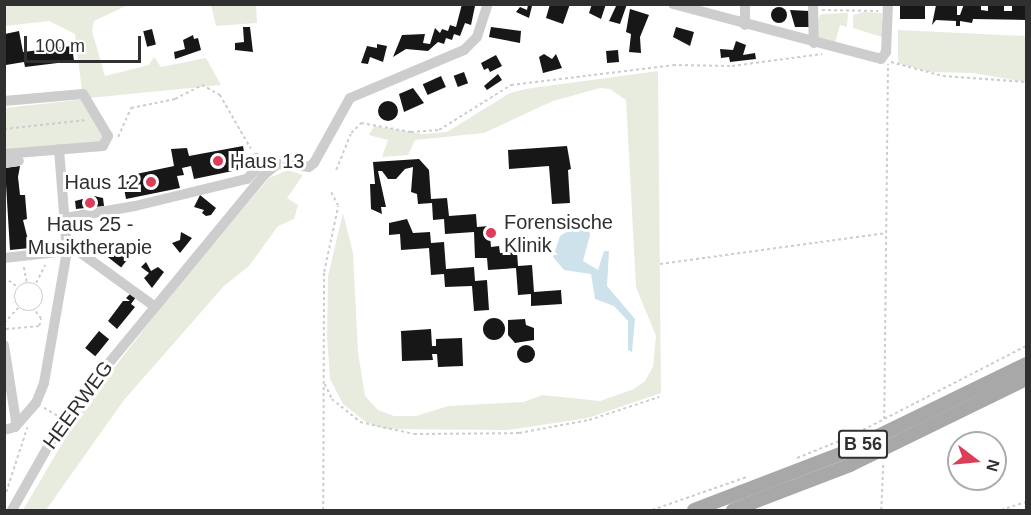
<!DOCTYPE html>
<html>
<head>
<meta charset="utf-8">
<style>
  body { margin:0 }
  #map { position:relative; width:1031px; height:515px; overflow:hidden; background:#fff; font-family:Arial,sans-serif }
  div>[style] { position:absolute }
  .green>* { inset:0; background:#e7ecdf }
  .water>* { inset:0; background:#cde2eb }
  .building>* { inset:0; background:#171717; transform-origin:0 0 }
  .round { border-radius:50% }
  .path>* { height:1.5px; margin-top:-0.75px; transform-origin:0; background:repeating-linear-gradient(90deg,#cdcdcd 0 3px,transparent 0 6px) }
  .path>.ring { margin:-0.75px; padding:0; box-sizing:content-box; background:none; border:1.5px solid #cdcdcd; border-radius:50% }
  .minor>* { height:10px; margin:-5px; padding:0 5px; transform-origin:5px; border-radius:5px; background:#cdcdcd }
  .major>* { height:14px; margin:-7px; padding:0 7px; transform-origin:7px; border-radius:7px; background:#a8a8a8 }
  .dots>* { width:16px; height:16px; translate:-50% -50%; box-sizing:border-box; border:3px solid #fff; border-radius:50% }
  span { translate:-50% -50%; white-space:nowrap; text-align:center; line-height:1.15; -webkit-text-stroke:6px #fff; paint-order:stroke }
  .shield-label span { padding:2px 4px; background:#fff; border:2px solid; border-radius:4px; -webkit-text-stroke-width:0 }
  .shield-label { font-size:18px; color:#303030; font-weight:700 }
  .poi-label { font-size:20px; color:#303030 }
  .left { translate:0 -50%; text-align:left }
  .right { translate:-100% -50%; text-align:right }
  .street-label { font-size:20px; color:#303030 }
  .frame { position:absolute; inset:0; border:6px solid #303030; pointer-events:none }
  .north { position:absolute; left:947px; top:431px; width:60px; height:60px; box-sizing:border-box; background:#fff; border:2px solid #acacac; border-radius:50%; rotate:106deg; font-size:16px; font-weight:700; line-height:24px; text-align:center; color:#303030 }
  .north::after { content:''; display:block; margin:auto; width:21px; height:27px; background:#dc3e59; clip-path:polygon(50% 0,100% 100%,50% 72%,0 100%) }
  .scale { position:absolute; left:24px; top:36px; width:117px; height:27px; box-sizing:border-box; border:3px solid #303030; border-top:0; padding-left:8px; font-size:18px; line-height:21px; white-space:nowrap; color:#303030; -webkit-text-stroke:4px #fff; paint-order:stroke }
</style>
</head>
<body>
<div id="map">
  <div class="green">
    <i style="clip-path:polygon(24px 4px,128px 5px,94px 21px,92px 31px,105px 76px,149px 65px,154px 57px,161px 67px,206px 58px,221px 85px,89px 98px,82px 91px,75px 34px,49px 21px,5px 26px,4px 7px)"></i>
    <i style="clip-path:polygon(211px 5px,256px 5px,257px 23px,216px 26px)"></i>
    <i style="clip-path:polygon(864px 12px,882px 13px,882px 37px,853px 28px,853px 15px)"></i>
    <i style="clip-path:polygon(848px 13px,847px 27px,840px 25px,835px 43px,816px 38px,816px 22px,821px 14px)"></i>
    <i style="clip-path:polygon(898px 30px,1026px 36px,1026px 82px,973px 73px,930px 72px,898px 63px)"></i>
    <i style="clip-path:polygon(658px 71px,661px 393px,588px 418px,508px 430px,384px 429px,366px 422px,343px 404px,330px 379px,327px 337px,328px 276px,343px 213px,353px 253px,358px 352px,365px 396px,378px 410px,394px 416px,416px 416px,448px 406px,524px 402px,542px 395px,600px 401px,634px 389px,645px 381px,653px 367px,656px 336px,636px 287px,626px 100px,610px 89px,600px 88px,553px 101px,484px 133px,415px 140px,408px 155px,382px 157px,388px 140px,369px 135px,374px 126px,423px 134px,447px 132px,510px 93px,525px 89px)"></i>
    <i style="clip-path:polygon(86px 99px,108px 136px,103px 146px,5px 154px,4px 108px)"></i>
    <i style="clip-path:polygon(288px 170px,303px 175px,287px 198px,298px 205px,294px 219px,278px 226px,249px 266px,224px 286px,124px 400px,46px 510px,23px 510px,83px 408px,179px 284px,269px 178px)"></i>
  </div>
  <div class="water">
    <i style="clip-path:polygon(581px 223px,589px 226px,590px 235px,583px 261px,598px 270px,604px 251px,609px 251px,607px 286px,635px 319px,632px 352px,628px 350px,628px 321px,614px 306px,595px 299px,591px 274px,564px 270px,553px 257px,560px 236px)"></i>
  </div>
  <div class="building">
    <i style="clip-path:polygon(462px 4px,475px 6px,471px 25px,465px 23px,460px 36px,454px 34px,452px 40px,446px 38px,444px 44px,438px 42px,428px 51px,406px 49px,393px 57px,402px 35px,425px 34px,423px 43px,430px 44px,435px 28px,440px 33px,442px 29px,448px 31px,450px 25px,456px 27px)"></i>
    <i style="clip-path:polygon(550px 4px,570px 4px,563px 24px,546px 18px)"></i>
    <i style="clip-path:polygon(592px 4px,606px 4px,601px 19px,589px 13px)"></i>
    <i style="clip-path:polygon(617px 4px,627px 4px,620px 24px,609px 21px)"></i>
    <i style="left:900px;top:4px;width:25px;height:15px"></i>
    <i style="clip-path:polygon(964px 4px,981px 4px,981px 10px,988px 11px,988px 4px,1004px 4px,1004px 11px,1012px 11px,1012px 4px,1026px 5px,1026px 20px,973px 19px,972px 23px,960px 21px,960px 26px,956px 26px,956px 21px,936px 20px,932px 25px,936px 5px,957px 5px,957px 15px,960px 15px)"></i>
    <i style="clip-path:polygon(528px 5px,532px 6px,529px 18px,516px 12px,520px 7px,527px 10px)"></i>
    <i class="round" style="left:771px;top:7px;width:16px;height:16px"></i>
    <i style="clip-path:polygon(630px 9px,649px 15px,640px 37px,641px 53px,629px 52px,631px 34px,626px 32px)"></i>
    <i style="clip-path:polygon(790px 10px,809px 11px,809px 27px,795px 27px)"></i>
    <i style="clip-path:polygon(243px 27px,250px 27px,253px 52px,235px 50px,235px 43px,244px 42px)"></i>
    <i style="clip-path:polygon(491px 27px,521px 31px,520px 43px,489px 37px)"></i>
    <i style="clip-path:polygon(676px 27px,694px 32px,690px 46px,673px 37px)"></i>
    <i style="left:152px;top:29px;width:16px;height:9px;rotate:76deg"></i>
    <i style="clip-path:polygon(19px 31px,23px 52px,72px 46px,74px 61px,25px 67px,24px 62px,6px 65px,5px 34px)"></i>
    <i style="clip-path:polygon(193px 35px,194px 39px,198px 38px,201px 50px,175px 59px,174px 52px,185px 49px,183px 40px)"></i>
    <i style="clip-path:polygon(736px 41px,746px 45px,743px 55px,755px 53px,756px 59px,730px 62px,729px 57px,721px 58px,720px 49px,733px 50px)"></i>
    <i style="clip-path:polygon(377px 44px,387px 46px,383px 62px,370px 57px,368px 64px,361px 63px,367px 46px,377px 48px)"></i>
    <i style="left:618px;top:50px;width:12px;height:12px;rotate:85deg"></i>
    <i style="clip-path:polygon(544px 54px,552px 59px,556px 54px,562px 68px,543px 73px,539px 57px)"></i>
    <i style="clip-path:polygon(496px 55px,502px 66px,490px 72px,488px 68px,484px 70px,481px 63px)"></i>
    <i style="left:464px;top:72px;width:12px;height:11px;rotate:70deg"></i>
    <i style="clip-path:polygon(498px 74px,502px 80px,487px 90px,484px 86px)"></i>
    <i style="left:441px;top:76px;width:12px;height:20px;rotate:66deg"></i>
    <i style="clip-path:polygon(413px 88px,424px 103px,404px 112px,399px 94px)"></i>
    <i class="round" style="left:378px;top:101px;width:20px;height:20px"></i>
    <i style="clip-path:polygon(243px 146px,247px 168px,194px 179px,191px 166px,182px 168px,184px 175px,177px 176px,180px 188px,126px 199px,122px 177px,174px 166px,171px 149px,187px 148px,189px 156px)"></i>
    <i style="clip-path:polygon(567px 146px,571px 169px,568px 170px,570px 203px,552px 204px,549px 166px,509px 169px,508px 150px)"></i>
    <i style="clip-path:polygon(419px 159px,429px 170px,431px 199px,447px 198px,449px 216px,476px 214px,477px 227px,489px 226px,491px 247px,499px 246px,500px 253px,517px 252px,518px 266px,532px 265px,534px 292px,561px 290px,562px 304px,531px 306px,531px 294px,518px 295px,516px 268px,488px 270px,487px 258px,475px 258px,474px 232px,445px 234px,444px 219px,433px 220px,432px 203px,418px 204px,417px 194px,411px 192px,413px 167px,405px 169px,396px 179px,388px 179px,382px 171px,378px 171px,386px 207px,381px 207px,382px 214px,371px 209px,370px 184px,375px 184px,373px 162px)"></i>
    <i style="clip-path:polygon(20px 166px,18px 177px,20px 195px,25px 195px,27px 219px,23px 220px,30px 248px,10px 250px,5px 168px)"></i>
    <i style="clip-path:polygon(200px 195px,216px 208px,211px 215px,206px 216px,202px 213px,204px 210px,194px 207px)"></i>
    <i style="clip-path:polygon(94px 196px,103px 198px,104px 206px,76px 209px,75px 201px)"></i>
    <i style="clip-path:polygon(407px 219px,413px 233px,430px 232px,431px 243px,444px 242px,446px 269px,474px 267px,475px 281px,487px 280px,489px 310px,474px 311px,472px 286px,445px 287px,444px 274px,431px 275px,429px 248px,401px 250px,400px 234px,389px 235px,389px 223px)"></i>
    <i style="clip-path:polygon(181px 232px,192px 238px,180px 253px,172px 243px,180px 240px)"></i>
    <i style="left:109px;top:244px;width:24px;height:11px;rotate:38deg"></i>
    <i style="clip-path:polygon(146px 262px,151px 271px,158px 267px,164px 272px,152px 288px,144px 278px,149px 273px,141px 267px)"></i>
    <i style="clip-path:polygon(131px 293px,136px 297px,131px 304px,135px 307px,117px 329px,108px 321px,123px 301px,130px 301px,126px 298px)"></i>
    <i class="round" style="left:483px;top:318px;width:22px;height:22px"></i>
    <i style="clip-path:polygon(525px 319px,526px 325px,534px 328px,534px 340px,515px 343px,508px 335px,508px 320px)"></i>
    <i style="clip-path:polygon(431px 329px,432px 346px,436px 346px,436px 339px,462px 338px,463px 366px,438px 367px,437px 354px,432px 354px,433px 360px,402px 361px,401px 331px)"></i>
    <i style="left:99px;top:331px;width:13px;height:22px;rotate:39deg"></i>
    <i class="round" style="left:517px;top:345px;width:18px;height:18px"></i>
  </div>
  <div class="path">
    <i style="left:822px;top:10px;width:56px;rotate:1deg"></i>
    <i style="left:891px;top:62px;width:54px;rotate:15.1deg"></i>
    <i style="left:943px;top:76px;width:83px;rotate:4.1deg"></i>
    <i style="left:4px;top:129px;width:83px;rotate:-6.2deg"></i>
    <i style="left:118px;top:137px;width:32px;rotate:-66deg"></i>
    <i style="left:131px;top:108px;width:45px;rotate:-11.6deg"></i>
    <i style="left:175px;top:99px;width:30px;rotate:-27deg"></i>
    <i style="left:202px;top:85px;width:21px;rotate:29deg"></i>
    <i style="left:220px;top:95px;width:62px;rotate:60.1deg"></i>
    <i style="left:336px;top:170px;width:40px;rotate:-68deg"></i>
    <i style="left:351px;top:133px;width:14px;rotate:-45deg"></i>
    <i style="left:361px;top:123px;width:51px;rotate:10.2deg"></i>
    <i style="left:411px;top:132px;width:28px;rotate:-4deg"></i>
    <i style="left:439px;top:130px;width:85px;rotate:-32deg"></i>
    <i style="left:511px;top:85px;width:163px;rotate:-7deg"></i>
    <i style="left:673px;top:65px;width:59px;rotate:1deg"></i>
    <i style="left:732px;top:66px;width:91px;rotate:-7.6deg"></i>
    <i style="left:660px;top:264px;width:227px;rotate:-7.8deg"></i>
    <i style="left:24px;top:267px;width:15px;rotate:79deg"></i>
    <i style="left:4px;top:277px;width:17px;rotate:36deg"></i>
    <i class="ring" style="left:15px;top:283px;width:26.5px;height:26.5px"></i>
    <i style="left:36px;top:283px;width:20px;rotate:-63deg"></i>
    <i style="left:4px;top:323px;width:21px;rotate:-47deg"></i>
    <i style="left:6px;top:329px;width:33px;rotate:-5deg"></i>
    <i style="left:39px;top:326px;width:7px;rotate:-74deg"></i>
    <i style="left:41px;top:319px;width:10px;rotate:-127deg"></i>
    <i style="left:325px;top:384px;width:17px;rotate:65deg"></i>
    <i style="left:332px;top:399px;width:36px;rotate:39deg"></i>
    <i style="left:360px;top:422px;width:55px;rotate:12.5deg"></i>
    <i style="left:414px;top:434px;width:105px;rotate:-0.5deg"></i>
    <i style="left:519px;top:433px;width:71px;rotate:-10.5deg"></i>
    <i style="left:589px;top:420px;width:74px;rotate:-18.2deg"></i>
    <i style="left:44px;top:408px;width:16px;rotate:30deg"></i>
    <i style="left:884px;top:419px;width:355px;rotate:-89.4deg"></i>
    <i style="left:863px;top:430px;width:183px;rotate:-27.3deg"></i>
    <i style="left:797px;top:458px;width:67px;rotate:-22deg"></i>
    <i style="left:4px;top:498px;width:74px;rotate:-71.8deg"></i>
    <i style="left:323px;top:510px;width:238px;rotate:-89.8deg"></i>
    <i style="left:324px;top:272px;width:67px;rotate:-78deg"></i>
    <i style="left:338px;top:206px;width:17px;rotate:-118deg"></i>
    <i style="left:652px;top:510px;width:101px;rotate:-19.2deg"></i>
    <i style="left:881px;top:510px;width:45px;rotate:-87.5deg"></i>
    <i style="left:1001px;top:510px;width:26px;rotate:-18deg"></i>
  </div>
  <div class="minor">
    <i style="left:673px;top:4px;width:215px;rotate:14.8deg"></i>
    <i style="left:881px;top:59px;width:9px;rotate:-54deg"></i>
    <i style="left:886px;top:52px;width:48px;rotate:-87.6deg"></i>
    <i style="left:813px;top:4px;width:39px;rotate:89deg"></i>
    <i style="left:745px;top:25px;width:21px;rotate:-90deg"></i>
    <i style="left:4px;top:101px;width:79px;rotate:-5.1deg"></i>
    <i style="left:83px;top:94px;width:49px;rotate:59.2deg"></i>
    <i style="left:108px;top:136px;width:11px;rotate:117deg"></i>
    <i style="left:103px;top:146px;width:99px;rotate:175.4deg"></i>
    <i style="left:4px;top:163px;width:15px;rotate:-8deg"></i>
    <i style="left:65px;top:218px;width:71px;rotate:-9.7deg"></i>
    <i style="left:135px;top:206px;width:115px;rotate:-13.6deg"></i>
    <i style="left:247px;top:179px;width:12px;rotate:-48deg"></i>
    <i style="left:255px;top:170px;width:12px;rotate:-85deg"></i>
    <i style="left:67px;top:243px;width:107px;rotate:35.9deg"></i>
    <i style="left:4px;top:258px;width:63px;rotate:-6.3deg"></i>
    <i style="left:4px;top:345px;width:78px;rotate:81.1deg"></i>
    <i style="left:16px;top:422px;width:5px;rotate:101deg"></i>
    <i style="left:15px;top:427px;width:11px;rotate:165deg"></i>
    <i style="left:15px;top:427px;width:32px;rotate:-49deg"></i>
    <i style="left:36px;top:403px;width:22px;rotate:-68deg"></i>
    <i style="left:44px;top:383px;width:134px;rotate:-80.1deg"></i>
    <i style="left:67px;top:251px;width:102px;rotate:-94.5deg"></i>
    <i style="left:12px;top:510px;width:77px;rotate:-60.4deg"></i>
    <i style="left:50px;top:443px;width:99px;rotate:-53.6deg"></i>
    <i style="left:109px;top:363px;width:244px;rotate:-50.5deg"></i>
    <i style="left:264px;top:175px;width:17px;rotate:-40deg"></i>
    <i style="left:277px;top:164px;width:32px;rotate:5deg"></i>
    <i style="left:309px;top:167px;width:6px;rotate:-39deg"></i>
    <i style="left:314px;top:163px;width:74px;rotate:-61deg"></i>
    <i style="left:350px;top:98px;width:124px;rotate:-22.8deg"></i>
    <i style="left:464px;top:50px;width:18px;rotate:-45deg"></i>
    <i style="left:477px;top:37px;width:35px;rotate:-72deg"></i>
  </div>
  <div class="major">
    <i style="left:694px;top:510px;width:162px;rotate:-21deg"></i>
    <i style="left:845px;top:452px;width:201px;rotate:-25.9deg"></i>
    <i style="left:733px;top:510px;width:125px;rotate:-21deg"></i>
    <i style="left:850px;top:465px;width:196px;rotate:-26deg"></i>
  </div>
  <div class="dots">
    <i style="left:218px;top:161px;background:#dc3e59"></i>
    <i style="left:151px;top:182px;background:#dc3e59"></i>
    <i style="left:90px;top:203px;background:#dc3e59"></i>
    <i style="left:491px;top:233px;background:#dc3e59"></i>
  </div>
  <div class="shield-label">
    <span style="left:863px;top:444px">B 56</span>
  </div>
  <div class="poi-label">
    <span class="left" style="left:230px;top:161px">Haus 13</span>
    <span class="right" style="left:139px;top:182px">Haus 12</span>
    <span class="left" style="left:504px;top:234px">Forensische<br>Klinik</span>
    <span style="left:90px;top:236px">Haus 25 -<br>Musiktherapie</span>
  </div>
  <div class="street-label">
    <span style="left:78px;top:405px;rotate:-54deg">HEERWEG</span>
  </div>
  <div class="frame"></div>
  <div class="north">N</div>
  <div class="scale">100 m</div>
</div>
</body>
</html>
